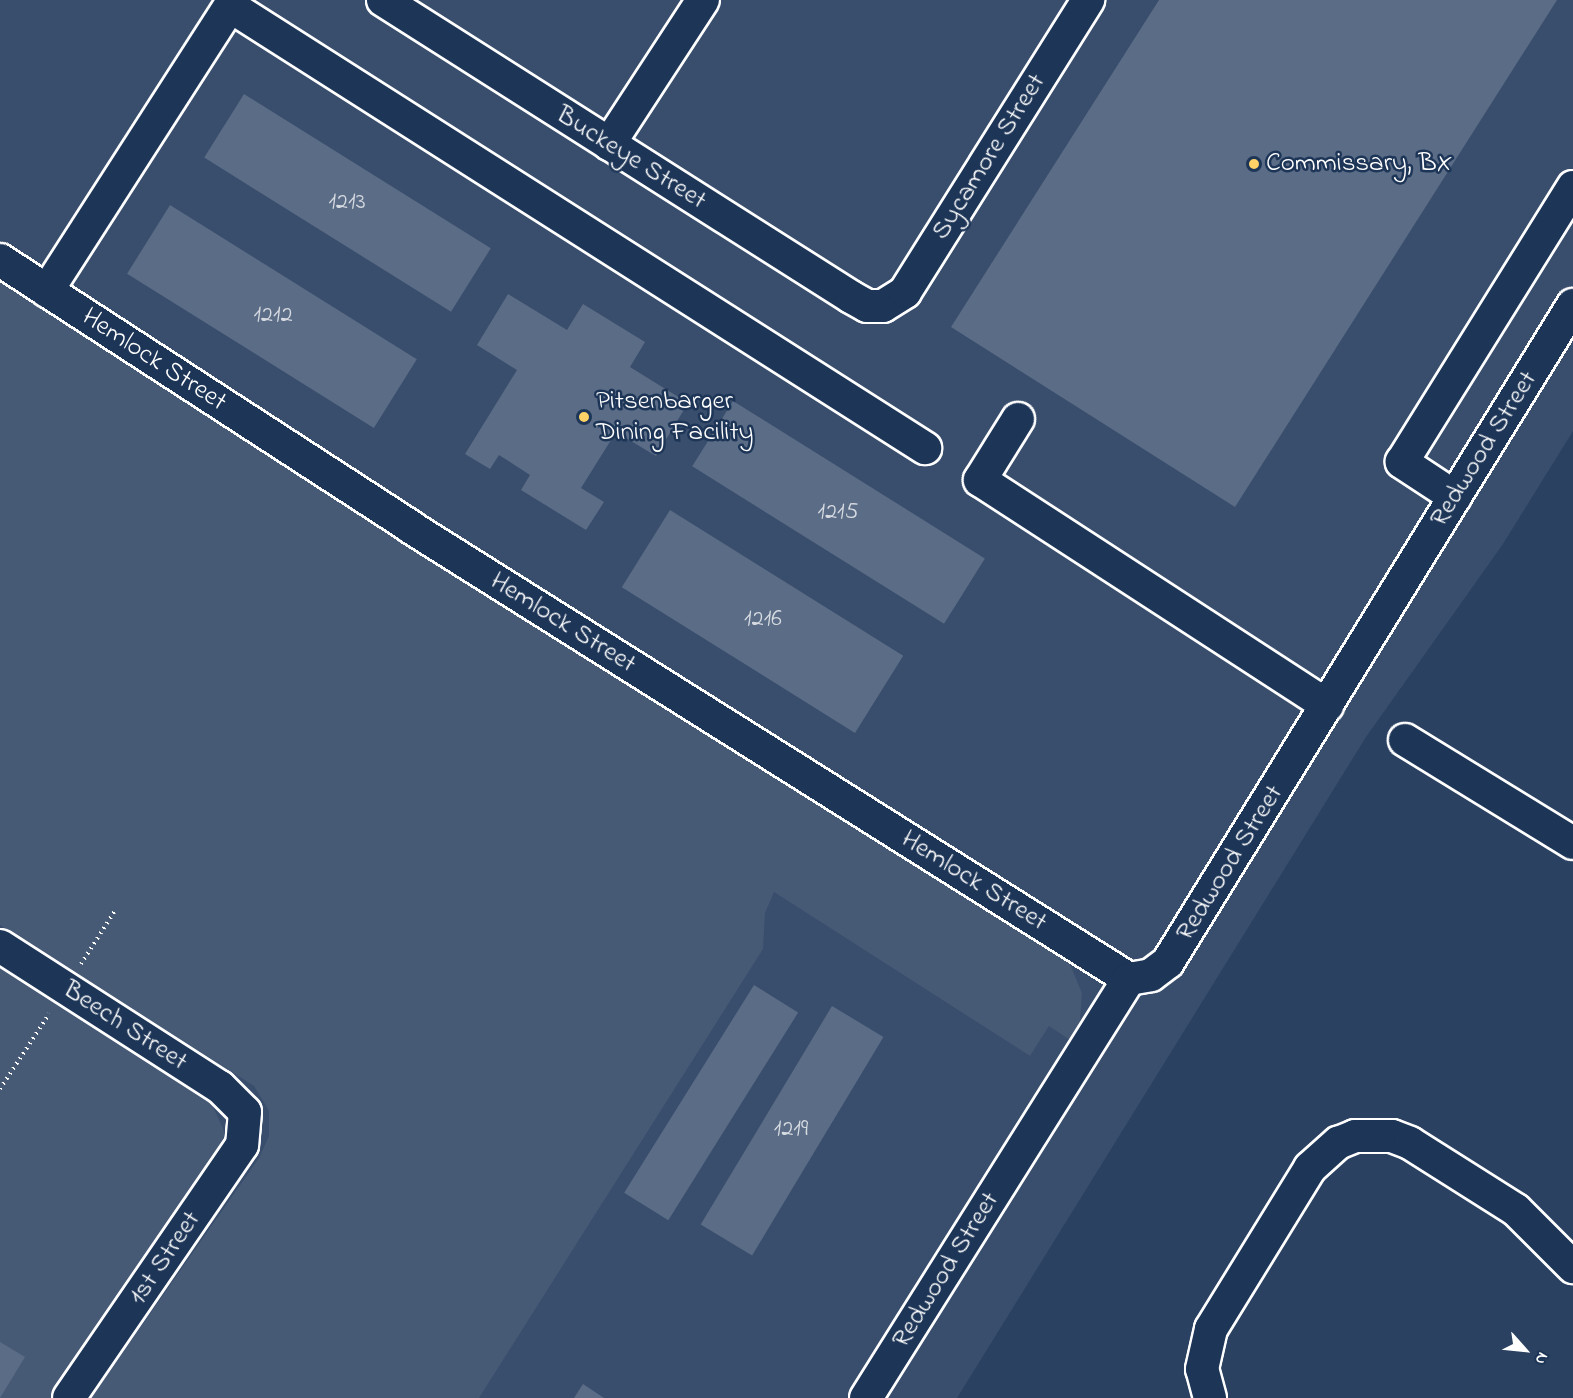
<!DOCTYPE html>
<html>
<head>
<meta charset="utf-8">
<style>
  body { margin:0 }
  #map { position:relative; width:1573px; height:1398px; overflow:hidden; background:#2a4161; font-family:"Indie Flower",sans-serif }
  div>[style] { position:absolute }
  .built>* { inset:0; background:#394e6c }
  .green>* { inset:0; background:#465975 }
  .building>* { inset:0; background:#5b6c86; transform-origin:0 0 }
  .path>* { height:4px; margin-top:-2px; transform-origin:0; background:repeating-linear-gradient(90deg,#fff 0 1.5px,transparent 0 6px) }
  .roads { filter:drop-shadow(2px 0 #fff) drop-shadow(-2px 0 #fff) drop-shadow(0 2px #fff) drop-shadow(0 -2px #fff) }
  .minor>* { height:32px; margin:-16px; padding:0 16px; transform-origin:16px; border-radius:16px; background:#1d3557 }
  .dots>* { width:16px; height:16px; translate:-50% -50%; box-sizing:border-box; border:3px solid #1d3557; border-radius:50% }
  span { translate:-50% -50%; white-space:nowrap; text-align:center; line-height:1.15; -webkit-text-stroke:5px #1d3557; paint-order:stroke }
  .number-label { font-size:24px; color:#d6dae1 }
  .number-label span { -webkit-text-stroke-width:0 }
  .street-label { font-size:27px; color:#fff }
  .poi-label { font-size:27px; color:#fff }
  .left { translate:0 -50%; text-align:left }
  .north { position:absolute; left:1495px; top:1320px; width:60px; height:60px; -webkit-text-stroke:4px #1d3557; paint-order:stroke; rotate:117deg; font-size:16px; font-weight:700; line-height:24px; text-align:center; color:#fff }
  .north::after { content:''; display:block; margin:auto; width:21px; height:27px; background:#fff; clip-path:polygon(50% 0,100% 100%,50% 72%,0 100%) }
</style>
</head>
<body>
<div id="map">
  <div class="built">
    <i style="clip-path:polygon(0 0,1573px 0,1573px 431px,1503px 544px,1366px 737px,957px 1398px,0 1398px)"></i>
  </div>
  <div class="green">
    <i style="clip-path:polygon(0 278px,1069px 962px,1082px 993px,1080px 1022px,1070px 1040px,1049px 1026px,1030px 1056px,774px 892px,765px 913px,763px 949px,479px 1398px,91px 1398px,259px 1158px,269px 1136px,269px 1111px,254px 1086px,0 925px)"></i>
    <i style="clip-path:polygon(0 964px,209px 1098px,225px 1133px,217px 1154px,53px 1398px,0 1398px)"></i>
  </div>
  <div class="building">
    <i style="clip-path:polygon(1159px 0,1557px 0,1235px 507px,951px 327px)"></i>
    <i style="left:244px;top:94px;width:291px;height:75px;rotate:32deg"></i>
    <i style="left:170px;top:205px;width:291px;height:81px;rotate:32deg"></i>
    <i style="clip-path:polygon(508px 294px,567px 330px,583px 304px,645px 342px,630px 367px,688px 403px,656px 456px,616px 432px,581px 488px,604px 502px,586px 530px,521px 490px,530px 475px,499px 455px,490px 469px,465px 454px,517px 370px,477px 345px)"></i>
    <i style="left:733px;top:401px;width:297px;height:77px;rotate:32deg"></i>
    <i style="left:670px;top:510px;width:275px;height:91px;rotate:32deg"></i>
    <i style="left:754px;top:985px;width:52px;height:245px;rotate:32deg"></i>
    <i style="left:832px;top:1006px;width:60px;height:255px;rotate:31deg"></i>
    <i style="clip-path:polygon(0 1342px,25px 1357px,0 1398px)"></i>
    <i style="clip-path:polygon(583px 1384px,604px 1398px,574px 1398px)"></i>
  </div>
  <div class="path">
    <i style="left:81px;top:964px;width:65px;rotate:-57.5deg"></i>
    <i style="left:0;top:1089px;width:90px;rotate:-56.8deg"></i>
  </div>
  <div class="roads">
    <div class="minor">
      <i style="left:383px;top:0;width:554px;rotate:32.4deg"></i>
      <i style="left:851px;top:297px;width:18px;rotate:29deg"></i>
      <i style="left:867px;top:306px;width:16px"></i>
      <i style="left:883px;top:306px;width:26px;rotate:-32deg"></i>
      <i style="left:905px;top:292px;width:345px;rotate:-57.9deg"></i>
      <i style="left:230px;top:6px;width:824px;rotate:32.46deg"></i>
      <i style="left:609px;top:144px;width:172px;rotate:-56.9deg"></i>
      <i style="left:0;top:260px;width:491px;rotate:33deg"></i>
      <i style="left:412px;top:528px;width:847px;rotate:32.17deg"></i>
      <i style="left:47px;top:291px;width:346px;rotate:-57.3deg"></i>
      <i style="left:1018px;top:419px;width:72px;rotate:121.9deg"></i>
      <i style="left:980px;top:480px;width:414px;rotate:33deg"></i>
      <i style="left:1455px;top:497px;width:64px;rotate:-146.6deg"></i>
      <i style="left:1402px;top:462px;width:324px;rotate:-58.1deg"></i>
      <i style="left:1405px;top:740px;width:197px;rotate:31.5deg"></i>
      <i style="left:0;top:946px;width:261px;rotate:32.7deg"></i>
      <i style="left:220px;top:1087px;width:35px;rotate:45deg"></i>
      <i style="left:245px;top:1112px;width:33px;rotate:95deg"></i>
      <i style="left:242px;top:1145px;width:306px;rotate:124.4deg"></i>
      <i style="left:866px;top:1398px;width:495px;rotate:-57.9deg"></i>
      <i style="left:1129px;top:979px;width:22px;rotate:-10deg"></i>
      <i style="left:1151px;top:975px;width:21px;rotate:-37deg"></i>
      <i style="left:1168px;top:962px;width:772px;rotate:-58.35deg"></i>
      <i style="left:1210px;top:1398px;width:30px;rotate:-105deg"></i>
      <i style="left:1202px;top:1369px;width:41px;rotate:-77.3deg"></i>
      <i style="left:1211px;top:1329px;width:189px;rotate:-58.4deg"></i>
      <i style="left:1310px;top:1168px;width:38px;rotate:-42deg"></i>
      <i style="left:1338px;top:1143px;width:18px;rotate:-22deg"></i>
      <i style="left:1355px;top:1136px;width:37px"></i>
      <i style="left:1392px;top:1136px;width:19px;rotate:21deg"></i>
      <i style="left:1410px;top:1143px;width:125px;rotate:32.3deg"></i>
      <i style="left:1516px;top:1210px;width:81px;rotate:45deg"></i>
    </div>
  </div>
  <div class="dots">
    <i style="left:1254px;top:164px;background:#ffd166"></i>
    <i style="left:584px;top:417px;background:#ffd166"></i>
  </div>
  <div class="number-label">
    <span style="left:347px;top:203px">1213</span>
    <span style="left:273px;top:316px">1212</span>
    <span style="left:838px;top:513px">1215</span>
    <span style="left:763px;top:620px">1216</span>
    <span style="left:791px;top:1130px">1219</span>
  </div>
  <div class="street-label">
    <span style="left:989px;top:157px;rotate:-58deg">Sycamore Street</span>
    <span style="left:631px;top:158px;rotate:32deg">Buckeye Street</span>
    <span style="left:154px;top:360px;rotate:33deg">Hemlock Street</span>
    <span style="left:1484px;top:449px;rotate:-58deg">Redwood Street</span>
    <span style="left:563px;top:623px;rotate:32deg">Hemlock Street</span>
    <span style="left:1230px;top:863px;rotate:-58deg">Redwood Street</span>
    <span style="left:974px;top:881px;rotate:32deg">Hemlock Street</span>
    <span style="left:125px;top:1026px;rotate:33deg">Beech Street</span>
    <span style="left:165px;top:1258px;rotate:-56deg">1st Street</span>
    <span style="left:946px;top:1270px;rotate:-58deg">Redwood Street</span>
  </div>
  <div class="poi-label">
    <span class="left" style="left:1266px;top:164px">Commissary, BX</span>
    <span class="left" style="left:596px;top:417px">Pitsenbarger<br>Dining Facility</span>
  </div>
  <div class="north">N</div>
</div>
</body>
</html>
